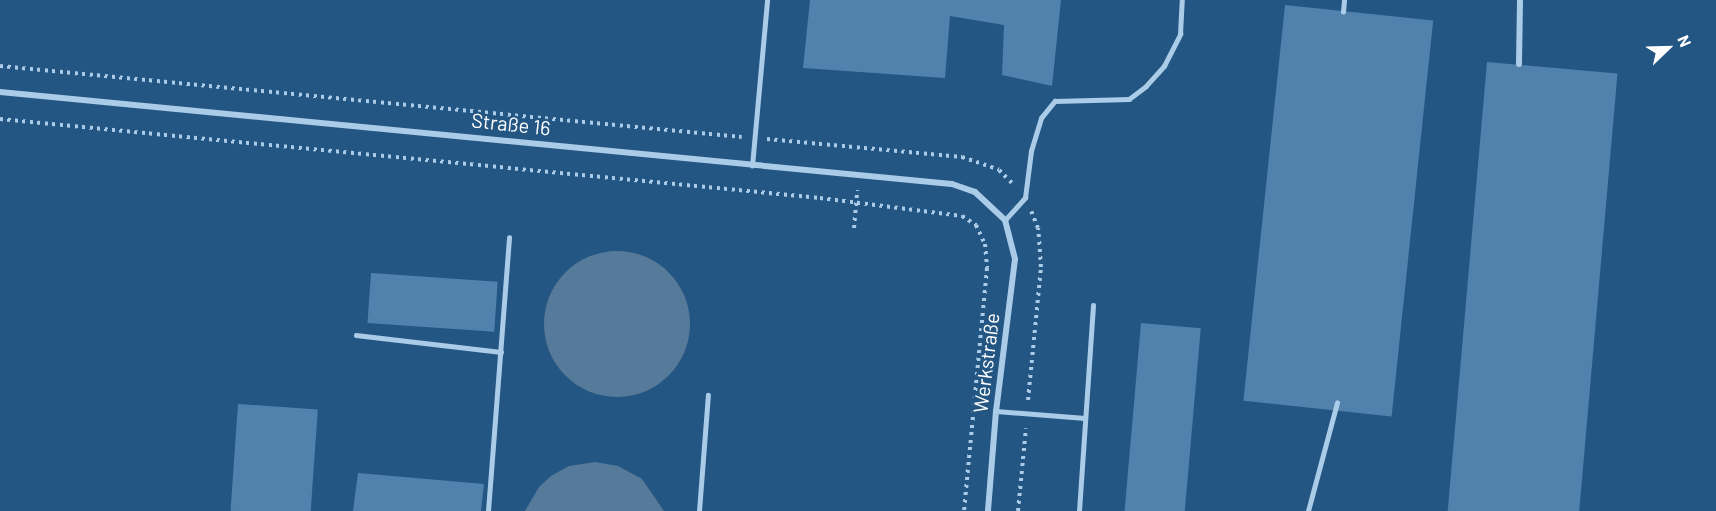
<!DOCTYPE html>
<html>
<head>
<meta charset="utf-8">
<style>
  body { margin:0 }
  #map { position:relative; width:1716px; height:511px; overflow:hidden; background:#235682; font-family:Barlow,sans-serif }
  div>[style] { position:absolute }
  .water>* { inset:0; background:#567a99 }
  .round { border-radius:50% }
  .building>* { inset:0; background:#5082ad; transform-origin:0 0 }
  .path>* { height:4px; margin-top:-2px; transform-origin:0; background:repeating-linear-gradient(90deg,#abcce8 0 3px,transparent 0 7.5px) }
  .lane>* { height:4.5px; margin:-2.25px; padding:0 2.25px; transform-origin:2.25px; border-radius:2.25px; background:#abcce8 }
  .street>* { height:6px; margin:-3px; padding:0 3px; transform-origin:3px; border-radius:3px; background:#abcce8 }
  span { translate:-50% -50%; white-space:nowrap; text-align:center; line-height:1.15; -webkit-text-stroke:4.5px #235682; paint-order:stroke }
  .street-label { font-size:20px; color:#fff }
  .north { position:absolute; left:1638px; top:18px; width:60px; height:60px; -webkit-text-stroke:4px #235682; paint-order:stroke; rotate:67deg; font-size:16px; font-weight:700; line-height:24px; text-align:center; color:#fff }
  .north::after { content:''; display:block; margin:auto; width:21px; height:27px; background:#fff; clip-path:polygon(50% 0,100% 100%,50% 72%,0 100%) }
</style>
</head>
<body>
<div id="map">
  <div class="water">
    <i class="round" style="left:544px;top:251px;width:146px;height:146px"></i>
    <i style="clip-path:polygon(595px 462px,618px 466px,642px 479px,664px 511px,525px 511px,539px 487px,551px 476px,569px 466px)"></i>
  </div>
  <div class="building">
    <i style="clip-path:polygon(810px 0,1061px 0,1052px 86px,1002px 75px,1004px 25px,950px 16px,945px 78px,803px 68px)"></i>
    <i style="left:1285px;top:5px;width:149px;height:398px;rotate:6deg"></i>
    <i style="left:1487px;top:62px;width:131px;height:451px;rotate:5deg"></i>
    <i style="left:371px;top:273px;width:127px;height:50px;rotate:4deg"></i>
    <i style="left:1141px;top:323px;width:60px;height:189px;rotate:5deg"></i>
    <i style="left:238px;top:404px;width:80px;height:107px;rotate:4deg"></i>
    <i style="clip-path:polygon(358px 473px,484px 484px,481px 511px,353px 511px)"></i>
  </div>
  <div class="path">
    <i style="left:0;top:66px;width:745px;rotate:5.47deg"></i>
    <i style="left:0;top:119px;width:824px;rotate:5.5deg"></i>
    <i style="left:820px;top:198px;width:143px;rotate:7.2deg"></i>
    <i style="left:962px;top:216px;width:17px;rotate:33deg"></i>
    <i style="left:976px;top:225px;width:21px;rotate:65deg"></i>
    <i style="left:985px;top:244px;width:24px;rotate:85deg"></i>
    <i style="left:987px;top:268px;width:244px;rotate:95.4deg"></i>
    <i style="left:767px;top:139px;width:196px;rotate:5.3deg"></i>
    <i style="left:962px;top:157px;width:39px;rotate:19deg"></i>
    <i style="left:999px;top:170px;width:18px;rotate:45deg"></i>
    <i style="left:854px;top:228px;width:38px;rotate:-85deg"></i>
    <i style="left:1028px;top:400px;width:134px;rotate:-84.4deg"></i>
    <i style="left:1041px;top:267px;width:39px;rotate:-94deg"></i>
    <i style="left:1038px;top:228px;width:18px;rotate:-112deg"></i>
    <i style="left:1018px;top:511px;width:83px;rotate:-84.5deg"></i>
  </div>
  <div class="lane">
    <i style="left:1343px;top:12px;width:12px;rotate:-85deg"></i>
    <i style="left:752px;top:166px;width:167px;rotate:-84.8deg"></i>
    <i style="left:1005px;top:220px;width:30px;rotate:-48deg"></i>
    <i style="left:1025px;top:198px;width:47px;rotate:-82.7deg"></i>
    <i style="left:1031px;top:151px;width:34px;rotate:-73deg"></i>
    <i style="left:1041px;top:118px;width:22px;rotate:-51deg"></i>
    <i style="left:1055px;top:101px;width:74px;rotate:-1.5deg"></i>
    <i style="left:1129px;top:99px;width:21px;rotate:-37deg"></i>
    <i style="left:1146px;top:86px;width:27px;rotate:-48deg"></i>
    <i style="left:1164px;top:66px;width:36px;rotate:-63deg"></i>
    <i style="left:1180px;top:34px;width:34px;rotate:-87deg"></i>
    <i style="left:356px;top:335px;width:146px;rotate:6.7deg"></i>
    <i style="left:996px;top:411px;width:89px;rotate:4.5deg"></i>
    <i style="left:488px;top:511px;width:274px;rotate:-85.6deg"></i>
    <i style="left:699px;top:511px;width:116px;rotate:-85.6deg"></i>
    <i style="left:1079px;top:511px;width:206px;rotate:-86.1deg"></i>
    <i style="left:1308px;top:511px;width:112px;rotate:-75deg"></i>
  </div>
  <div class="street">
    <i style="left:1519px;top:64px;width:64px;rotate:-89.1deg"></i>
    <i style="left:0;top:92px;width:956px;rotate:5.52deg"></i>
    <i style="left:952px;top:184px;width:24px;rotate:19deg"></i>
    <i style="left:975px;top:192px;width:41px;rotate:43deg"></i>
    <i style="left:1005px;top:220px;width:40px;rotate:75.6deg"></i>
    <i style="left:1015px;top:259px;width:153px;rotate:97.1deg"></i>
    <i style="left:996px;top:411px;width:100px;rotate:94.6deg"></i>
  </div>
  <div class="street-label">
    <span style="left:511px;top:124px;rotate:6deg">Straße 16</span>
    <span style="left:986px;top:363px;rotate:-83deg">Werkstraße</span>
  </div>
  <div class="north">N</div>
</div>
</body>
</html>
